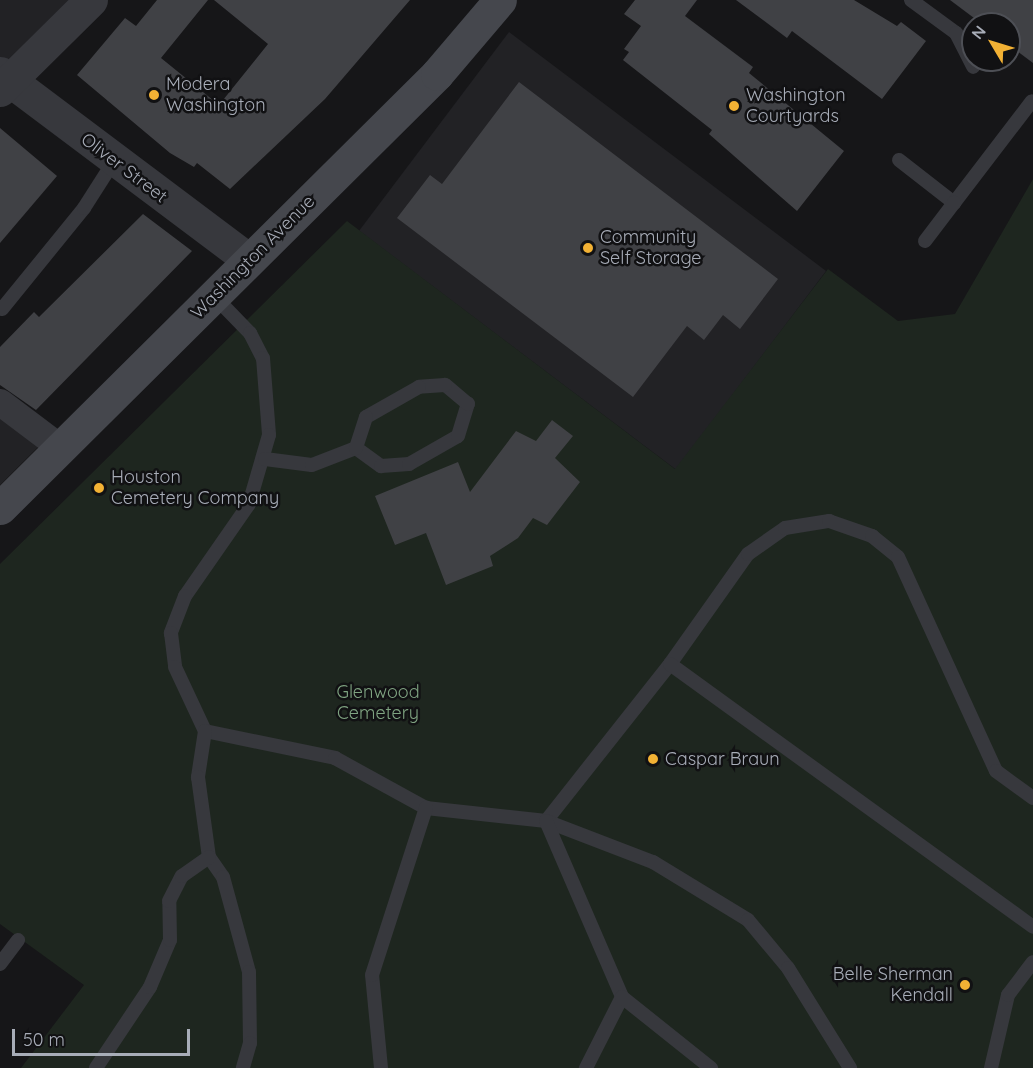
<!DOCTYPE html>
<html>
<head>
<meta charset="utf-8">
<style>
  body { margin:0 }
  #map { position:relative; width:1033px; height:1068px; overflow:hidden; background:#161618; font-family:Quicksand,sans-serif }
  div>[style] { position:absolute }
  .built>* { inset:0; background:#222225; transform-origin:0 0 }
  .green>* { inset:0; background:#1e261f }
  .building>* { inset:0; background:#404145 }
  .service>* { height:14px; margin:-7px; padding:0 7px; transform-origin:7px; border-radius:7px; background:#37383d }
  .minor>* { height:27px; margin:-13.5px; padding:0 13.5px; transform-origin:13.5px; border-radius:13.5px; background:#37383d }
  .tertiary>* { height:33px; margin:-16.5px; padding:0 16.5px; transform-origin:16.5px; border-radius:16.5px; background:#37383d }
  .secondary>* { height:33px; margin:-16.5px; padding:0 16.5px; transform-origin:16.5px; border-radius:16.5px; background:#45474d }
  .dots>* { width:16px; height:16px; translate:-50% -50%; box-sizing:border-box; border:3px solid #111113; border-radius:50% }
  span { translate:-50% -50%; white-space:nowrap; text-align:center; line-height:1.15; -webkit-text-stroke:5px #111113; paint-order:stroke }
  .poi-label { font-size:18px; color:#a8adb8 }
  .left { translate:0 -50%; text-align:left }
  .right { translate:-100% -50%; text-align:right }
  .street-label { font-size:18px; color:#a8adb8 }
  .park-label { font-size:18px; color:#7fa381 }
  .north { position:absolute; left:961px; top:12px; width:60px; height:60px; box-sizing:border-box; background:#111113; border:2px solid #4d4f55; border-radius:50%; rotate:308deg; font-size:16px; font-weight:700; line-height:24px; text-align:center; color:#a8adb8 }
  .north::after { content:''; display:block; margin:auto; width:21px; height:27px; background:#f2b134; clip-path:polygon(50% 0,100% 100%,50% 72%,0 100%) }
  .scale { position:absolute; left:12px; top:1029px; width:178px; height:27px; box-sizing:border-box; border:3px solid #a8adb8; border-top:0; padding-left:8px; font-size:18px; line-height:21px; white-space:nowrap; color:#a8adb8; -webkit-text-stroke:4px #111113; paint-order:stroke }
</style>
</head>
<body>
<div id="map">
  <div class="built">
    <i style="clip-path:polygon(0 0,74px 0,0 74px)"></i>
    <i style="left:509px;top:32px;width:397px;height:249px;rotate:37deg"></i>
    <i style="clip-path:polygon(0 415px,40px 445px,0 485px)"></i>
  </div>
  <div class="green">
    <i style="clip-path:polygon(1033px 179px,1033px 1068px,21px 1068px,84px 985px,0 924px,0 564px,347px 221px,675px 469px,828px 269px,898px 321px,955px 314px)"></i>
  </div>
  <div class="building">
    <i style="clip-path:polygon(157px 0,208px 0,161px 58px,219px 105px,268px 44px,214px 0,410px 0,325px 99px,230px 189px,197px 163px,194px 167px,170px 153px,77px 75px,125px 18px,136px 26px)"></i>
    <i style="clip-path:polygon(635px 0,697px 0,685px 16px,753px 67px,749px 73px,844px 151px,797px 211px,709px 134px,712px 130px,623px 60px,629px 52px,624px 49px,641px 26px,624px 14px)"></i>
    <i style="clip-path:polygon(736px 0,854px 0,897px 26px,901px 22px,926px 41px,882px 99px,792px 31px,787px 38px)"></i>
    <i style="clip-path:polygon(950px 0,1033px 0,1033px 63px,1009px 45px,1009px 24px,982px 24px)"></i>
    <i style="clip-path:polygon(519px 82px,778px 279px,740px 329px,723px 315px,704px 340px,687px 326px,633px 397px,397px 218px,430px 175px,442px 184px)"></i>
    <i style="clip-path:polygon(0 128px,57px 176px,0 243px)"></i>
    <i style="clip-path:polygon(143px 214px,192px 251px,36px 410px,0 385px,0 347px,34px 312px,39px 317px)"></i>
    <i style="clip-path:polygon(552px 420px,573px 436px,555px 458px,580px 482px,547px 525px,533px 518px,518px 538px,490px 556px,493px 566px,446px 585px,426px 533px,395px 545px,375px 496px,458px 462px,470px 492px,516px 431px,536px 441px)"></i>
  </div>
  <div class="service">
    <i style="left:911px;top:0;width:56px;rotate:36.3deg"></i>
    <i style="left:956px;top:33px;width:38px;rotate:63deg"></i>
    <i style="left:899px;top:160px;width:70px;rotate:38deg"></i>
    <i style="left:954px;top:203px;width:128px;rotate:-52.6deg"></i>
    <i style="left:925px;top:241px;width:48px;rotate:-52.7deg"></i>
    <i style="left:214px;top:296px;width:52px;rotate:45.8deg"></i>
    <i style="left:250px;top:333px;width:28px;rotate:63deg"></i>
    <i style="left:263px;top:358px;width:77px;rotate:85.5deg"></i>
    <i style="left:269px;top:435px;width:72px;rotate:106.2deg"></i>
    <i style="left:249px;top:504px;width:112px;rotate:124.8deg"></i>
    <i style="left:185px;top:596px;width:40px;rotate:111deg"></i>
    <i style="left:171px;top:633px;width:34px;rotate:83deg"></i>
    <i style="left:175px;top:667px;width:71px;rotate:64.9deg"></i>
    <i style="left:205px;top:731px;width:133px;rotate:11.7deg"></i>
    <i style="left:335px;top:758px;width:104px;rotate:28.8deg"></i>
    <i style="left:426px;top:808px;width:121px;rotate:6.2deg"></i>
    <i style="left:546px;top:821px;width:200px;rotate:-51.7deg"></i>
    <i style="left:670px;top:664px;width:135px;rotate:-54.7deg"></i>
    <i style="left:748px;top:554px;width:45px;rotate:-35.1deg"></i>
    <i style="left:785px;top:528px;width:45px;rotate:-9deg"></i>
    <i style="left:829px;top:521px;width:46px;rotate:19.2deg"></i>
    <i style="left:872px;top:536px;width:33px;rotate:39deg"></i>
    <i style="left:898px;top:557px;width:235px;rotate:65.4deg"></i>
    <i style="left:996px;top:771px;width:46px;rotate:36.1deg"></i>
    <i style="left:2px;top:309px;width:130px;rotate:-50.9deg"></i>
    <i style="left:84px;top:208px;width:56px;rotate:-57.4deg"></i>
    <i style="left:265px;top:459px;width:47px;rotate:7.3deg"></i>
    <i style="left:312px;top:465px;width:47px;rotate:-21.1deg"></i>
    <i style="left:356px;top:448px;width:31px;rotate:36deg"></i>
    <i style="left:381px;top:466px;width:28px;rotate:-4deg"></i>
    <i style="left:409px;top:464px;width:56px;rotate:-29.7deg"></i>
    <i style="left:458px;top:436px;width:34px;rotate:-73deg"></i>
    <i style="left:468px;top:404px;width:30px;rotate:-140deg"></i>
    <i style="left:445px;top:385px;width:26px;rotate:176deg"></i>
    <i style="left:419px;top:387px;width:61px;rotate:150.5deg"></i>
    <i style="left:366px;top:417px;width:33px;rotate:108deg"></i>
    <i style="left:670px;top:664px;width:448px;rotate:35.9deg"></i>
    <i style="left:205px;top:731px;width:47px;rotate:98.7deg"></i>
    <i style="left:198px;top:777px;width:81px;rotate:82.2deg"></i>
    <i style="left:209px;top:857px;width:24px;rotate:55deg"></i>
    <i style="left:223px;top:877px;width:98px;rotate:74.7deg"></i>
    <i style="left:249px;top:972px;width:71px;rotate:89.2deg"></i>
    <i style="left:250px;top:1043px;width:26px;rotate:106deg"></i>
    <i style="left:546px;top:821px;width:115px;rotate:21deg"></i>
    <i style="left:653px;top:862px;width:111px;rotate:31.4deg"></i>
    <i style="left:748px;top:920px;width:62px;rotate:50.2deg"></i>
    <i style="left:788px;top:968px;width:118px;rotate:58.2deg"></i>
    <i style="left:546px;top:821px;width:192px;rotate:66.6deg"></i>
    <i style="left:622px;top:997px;width:80px;rotate:116.9deg"></i>
    <i style="left:0;top:964px;width:30px;rotate:-53deg"></i>
    <i style="left:622px;top:997px;width:114px;rotate:38.6deg"></i>
    <i style="left:96px;top:1068px;width:97px;rotate:-56.3deg"></i>
    <i style="left:150px;top:987px;width:51px;rotate:-66.9deg"></i>
    <i style="left:170px;top:940px;width:39px;rotate:-91deg"></i>
    <i style="left:169px;top:901px;width:28px;rotate:-63deg"></i>
    <i style="left:182px;top:876px;width:33px;rotate:-35deg"></i>
    <i style="left:381px;top:1068px;width:93px;rotate:-95.5deg"></i>
    <i style="left:372px;top:975px;width:176px;rotate:-72.1deg"></i>
    <i style="left:991px;top:1068px;width:75px;rotate:-76.9deg"></i>
    <i style="left:1008px;top:995px;width:41px;rotate:-52.9deg"></i>
  </div>
  <div class="minor">
    <i style="left:0;top:402px;width:76px;rotate:37deg"></i>
  </div>
  <div class="tertiary">
    <i style="left:0;top:73px;width:311px;rotate:36.9deg"></i>
    <i style="left:0;top:90px;width:128px;rotate:-44.7deg"></i>
  </div>
  <div class="secondary">
    <i style="left:0;top:508px;width:616px;rotate:-44.8deg"></i>
    <i style="left:437px;top:74px;width:97px;rotate:-49.6deg"></i>
  </div>
  <div class="dots">
    <i style="left:154px;top:95px;background:#f2b134"></i>
    <i style="left:734px;top:106px;background:#f2b134"></i>
    <i style="left:588px;top:248px;background:#f2b134"></i>
    <i style="left:99px;top:488px;background:#f2b134"></i>
    <i style="left:653px;top:759px;background:#f2b134"></i>
    <i style="left:965px;top:985px;background:#f2b134"></i>
  </div>
  <div class="poi-label">
    <span class="left" style="left:166px;top:95px">Modera<br>Washington</span>
    <span class="left" style="left:746px;top:106px">Washington<br>Courtyards</span>
    <span class="left" style="left:600px;top:248px">Community<br>Self Storage</span>
    <span class="left" style="left:111px;top:488px">Houston<br>Cemetery Company</span>
    <span class="left" style="left:665px;top:759px">Caspar Braun</span>
    <span class="right" style="left:953px;top:985px">Belle Sherman<br>Kendall</span>
  </div>
  <div class="street-label">
    <span style="left:124px;top:168px;rotate:37deg">Oliver Street</span>
    <span style="left:253px;top:257px;rotate:-45deg">Washington Avenue</span>
  </div>
  <div class="park-label">
    <span style="left:378px;top:703px">Glenwood<br>Cemetery</span>
  </div>
  <div class="north">N</div>
  <div class="scale">50 m</div>
</div>
</body>
</html>
